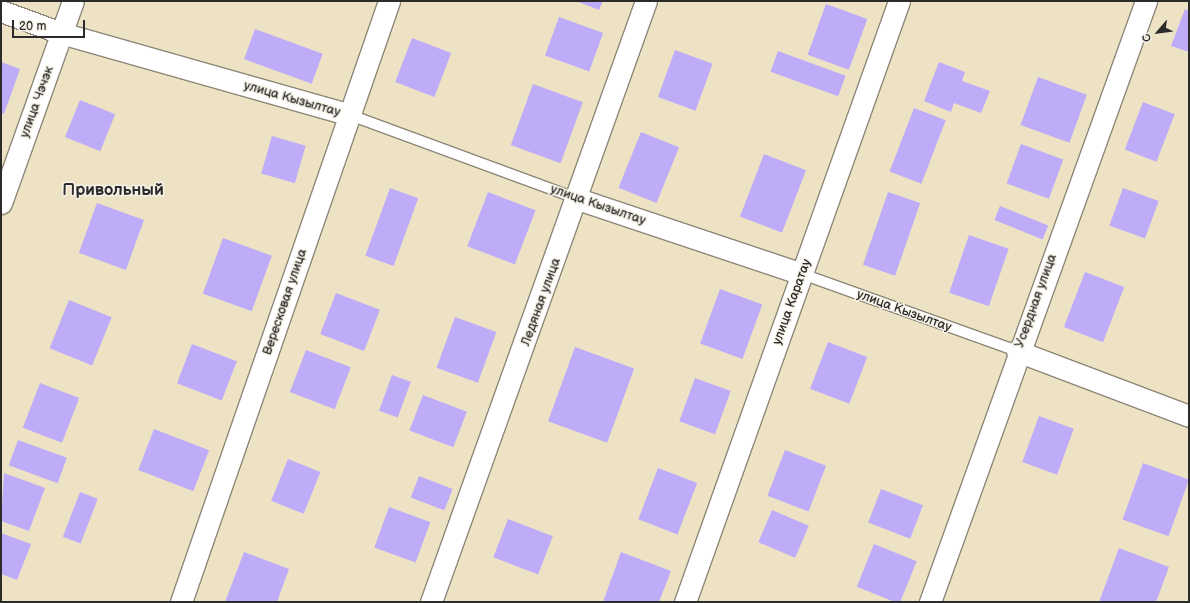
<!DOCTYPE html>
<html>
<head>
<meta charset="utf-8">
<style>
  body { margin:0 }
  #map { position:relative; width:1190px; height:603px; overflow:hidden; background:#ede3c4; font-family:"Balsamiq Sans",sans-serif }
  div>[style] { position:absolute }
  .building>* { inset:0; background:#beacf9; transform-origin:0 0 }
  .roads { filter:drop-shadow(1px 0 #8c8778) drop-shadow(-1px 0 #8c8778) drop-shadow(0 1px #8c8778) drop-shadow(0 -1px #8c8778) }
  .lane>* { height:10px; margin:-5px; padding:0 5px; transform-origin:5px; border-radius:5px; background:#fff }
  .street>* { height:21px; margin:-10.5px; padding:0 10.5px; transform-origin:10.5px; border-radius:10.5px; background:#fff }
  span { translate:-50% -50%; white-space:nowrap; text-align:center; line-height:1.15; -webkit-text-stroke:3px #f7f3e8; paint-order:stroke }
  .street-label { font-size:13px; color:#2b2b2b }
  .district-label { font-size:17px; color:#2b2b2b; font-weight:700 }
  .frame { position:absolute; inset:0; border:2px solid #2b2b2b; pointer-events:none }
  .north { position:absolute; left:1138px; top:12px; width:40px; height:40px; -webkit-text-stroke:3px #f7f3e8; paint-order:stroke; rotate:242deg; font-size:11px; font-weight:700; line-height:16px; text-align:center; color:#2b2b2b }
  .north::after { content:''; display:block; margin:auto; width:14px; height:18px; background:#2b2b2b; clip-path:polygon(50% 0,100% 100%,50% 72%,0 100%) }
  .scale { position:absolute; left:12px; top:20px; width:73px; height:18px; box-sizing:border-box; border:2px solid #2b2b2b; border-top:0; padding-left:5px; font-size:12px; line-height:14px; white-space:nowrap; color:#2b2b2b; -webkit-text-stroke:3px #f7f3e8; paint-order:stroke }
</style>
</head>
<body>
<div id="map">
  <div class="building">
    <i style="clip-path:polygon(576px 1px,603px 1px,599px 10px)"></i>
    <i style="left:826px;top:4px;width:44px;height:54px;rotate:20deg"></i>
    <i style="clip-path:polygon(1185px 9px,1189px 11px,1189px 52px,1171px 46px)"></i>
    <i style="left:559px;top:17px;width:47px;height:41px;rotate:20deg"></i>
    <i style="left:255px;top:29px;width:72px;height:32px;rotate:20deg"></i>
    <i style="left:412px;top:38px;width:42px;height:47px;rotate:21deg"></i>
    <i style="left:675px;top:50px;width:40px;height:50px;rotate:20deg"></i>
    <i style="left:778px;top:51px;width:72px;height:22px;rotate:20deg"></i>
    <i style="clip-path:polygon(1px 62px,20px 69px,4px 114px,1px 113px)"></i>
    <i style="clip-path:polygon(939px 62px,965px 72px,962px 81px,990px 91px,981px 113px,954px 103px,951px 112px,924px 101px)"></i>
    <i style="left:1038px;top:77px;width:52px;height:51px;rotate:20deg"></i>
    <i style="left:533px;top:84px;width:53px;height:65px;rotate:20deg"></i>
    <i style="left:80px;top:100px;width:38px;height:40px;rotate:22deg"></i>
    <i style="left:1143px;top:102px;width:34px;height:51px;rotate:21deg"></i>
    <i style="left:914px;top:108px;width:34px;height:68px;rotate:21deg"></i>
    <i style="left:641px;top:132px;width:41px;height:60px;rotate:22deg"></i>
    <i style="left:272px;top:136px;width:35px;height:39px;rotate:16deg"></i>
    <i style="left:1021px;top:144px;width:45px;height:42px;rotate:20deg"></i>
    <i style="left:764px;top:154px;width:45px;height:67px;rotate:21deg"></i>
    <i style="left:390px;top:188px;width:30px;height:72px;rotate:20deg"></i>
    <i style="left:1123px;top:188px;width:38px;height:40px;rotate:20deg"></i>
    <i style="left:488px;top:192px;width:51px;height:58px;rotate:21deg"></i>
    <i style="left:888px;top:192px;width:34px;height:77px;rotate:19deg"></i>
    <i style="left:97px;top:203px;width:50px;height:53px;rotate:20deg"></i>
    <i style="left:1000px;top:206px;width:52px;height:15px;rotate:22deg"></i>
    <i style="left:969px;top:235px;width:42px;height:61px;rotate:19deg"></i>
    <i style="left:223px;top:238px;width:52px;height:59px;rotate:20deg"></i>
    <i style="left:1085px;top:272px;width:42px;height:59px;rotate:21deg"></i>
    <i style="left:720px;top:289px;width:45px;height:58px;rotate:20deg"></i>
    <i style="left:336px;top:293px;width:47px;height:44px;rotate:21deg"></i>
    <i style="left:69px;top:300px;width:46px;height:52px;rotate:22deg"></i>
    <i style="left:455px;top:317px;width:44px;height:54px;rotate:20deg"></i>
    <i style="left:828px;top:342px;width:42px;height:50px;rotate:21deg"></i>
    <i style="left:192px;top:344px;width:48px;height:42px;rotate:21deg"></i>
    <i style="left:575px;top:347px;width:63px;height:79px;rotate:20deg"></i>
    <i style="left:306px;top:350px;width:48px;height:45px;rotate:21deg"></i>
    <i style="left:392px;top:375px;width:20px;height:38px;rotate:20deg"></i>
    <i style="left:695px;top:378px;width:38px;height:46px;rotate:20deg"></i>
    <i style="left:40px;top:383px;width:42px;height:48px;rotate:21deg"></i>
    <i style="left:423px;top:395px;width:47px;height:38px;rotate:21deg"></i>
    <i style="left:1039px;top:416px;width:37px;height:49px;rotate:20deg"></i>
    <i style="left:154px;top:429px;width:59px;height:44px;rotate:21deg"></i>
    <i style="left:18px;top:440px;width:52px;height:27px;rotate:20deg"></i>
    <i style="left:785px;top:450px;width:44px;height:49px;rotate:21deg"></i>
    <i style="left:288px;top:459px;width:35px;height:45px;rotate:22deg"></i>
    <i style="left:1143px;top:463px;width:49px;height:60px;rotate:20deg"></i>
    <i style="left:658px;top:468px;width:42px;height:55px;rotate:21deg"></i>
    <i style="clip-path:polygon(4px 473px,45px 488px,29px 531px,1px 521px)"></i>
    <i style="left:419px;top:476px;width:36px;height:23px;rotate:21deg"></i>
    <i style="left:881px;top:489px;width:45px;height:36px;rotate:21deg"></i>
    <i style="left:80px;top:492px;width:19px;height:48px;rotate:21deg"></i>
    <i style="left:389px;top:507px;width:44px;height:43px;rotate:20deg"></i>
    <i style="left:772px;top:510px;width:40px;height:35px;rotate:23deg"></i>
    <i style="left:508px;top:519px;width:48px;height:41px;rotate:21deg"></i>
    <i style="clip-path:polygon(1px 533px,31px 544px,17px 580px,1px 574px)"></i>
    <i style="left:874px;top:544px;width:46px;height:46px;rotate:22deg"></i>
    <i style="clip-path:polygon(1119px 548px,1169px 567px,1156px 602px,1099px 602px)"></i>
    <i style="clip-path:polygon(244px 552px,289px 569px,277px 602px,225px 602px)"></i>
    <i style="clip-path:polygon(621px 552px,671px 571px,659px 602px,603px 602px)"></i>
  </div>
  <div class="roads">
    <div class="lane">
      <i style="left:350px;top:115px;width:243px;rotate:20.2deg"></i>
      <i style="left:802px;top:274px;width:228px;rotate:19.7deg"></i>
    </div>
    <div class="street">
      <i style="left:1px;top:11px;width:64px;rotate:20.1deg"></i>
      <i style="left:61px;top:33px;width:300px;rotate:15.8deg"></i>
      <i style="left:578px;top:199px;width:236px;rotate:18.5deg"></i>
      <i style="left:1px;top:203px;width:214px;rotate:-70.4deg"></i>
      <i style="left:1017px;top:351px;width:184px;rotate:20.7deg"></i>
      <i style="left:181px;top:602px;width:636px;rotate:-70.91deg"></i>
      <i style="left:431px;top:602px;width:638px;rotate:-70.32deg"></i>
      <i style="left:685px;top:602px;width:638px;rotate:-70.4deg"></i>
      <i style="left:930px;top:602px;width:639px;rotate:-70.23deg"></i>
    </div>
  </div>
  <div class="street-label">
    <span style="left:292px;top:99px;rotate:16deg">улица Кызылтау</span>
    <span style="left:37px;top:102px;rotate:-70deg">улица Чэчэк</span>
    <span style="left:598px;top:205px;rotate:19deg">улица Кызылтау</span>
    <span style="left:1036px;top:301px;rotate:-70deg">Усердная улица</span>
    <span style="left:285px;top:302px;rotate:-71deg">Вересковая улица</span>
    <span style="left:541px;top:302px;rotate:-70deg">Ледяная улица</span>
    <span style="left:792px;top:302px;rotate:-70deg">улица Каратау</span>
    <span style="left:904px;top:311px;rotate:20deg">улица Кызылтау</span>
  </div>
  <div class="district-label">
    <span style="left:113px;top:191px">Привольный</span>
  </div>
  <div class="frame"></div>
  <div class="north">С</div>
  <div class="scale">20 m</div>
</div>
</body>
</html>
